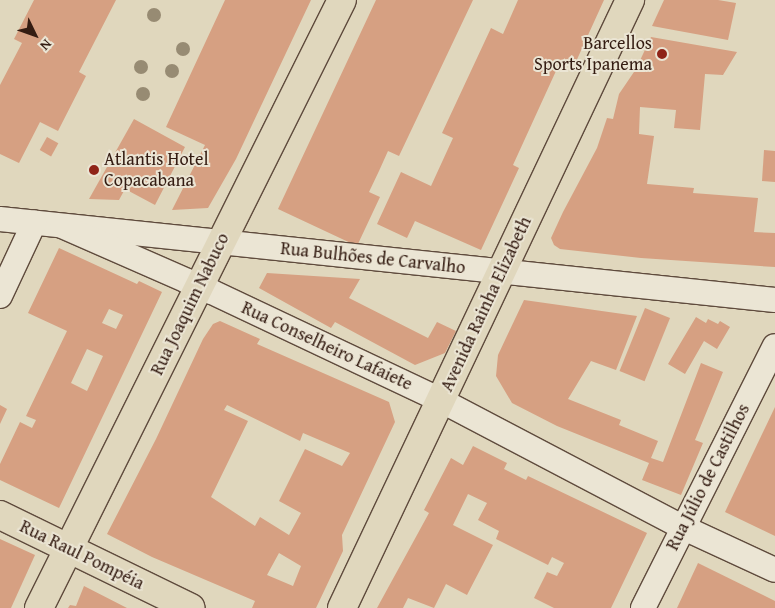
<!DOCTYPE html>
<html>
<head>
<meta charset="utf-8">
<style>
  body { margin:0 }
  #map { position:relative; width:775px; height:608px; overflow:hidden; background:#e0d7bd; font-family:"Gentium Book Plus",serif }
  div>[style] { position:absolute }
  .building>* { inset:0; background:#d6a082; transform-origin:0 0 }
  .roads { filter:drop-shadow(1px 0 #5f4b3d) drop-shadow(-1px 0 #5f4b3d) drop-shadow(0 1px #5f4b3d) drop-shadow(0 -1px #5f4b3d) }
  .minor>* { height:24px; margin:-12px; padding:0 12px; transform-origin:12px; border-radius:12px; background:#ebe5d4 }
  .major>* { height:28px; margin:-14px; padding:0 14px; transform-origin:14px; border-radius:14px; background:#e0d7bd }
  .highway>* { height:28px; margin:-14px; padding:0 14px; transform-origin:14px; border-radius:14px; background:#e0d7bd }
  .trees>* { width:14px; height:14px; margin:-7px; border-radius:50%; background:#978b73 }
  .dots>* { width:14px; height:14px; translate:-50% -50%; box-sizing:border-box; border:2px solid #ebe5d4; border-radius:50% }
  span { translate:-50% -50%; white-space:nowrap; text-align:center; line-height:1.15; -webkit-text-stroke:4px #ebe5d4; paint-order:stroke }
  .poi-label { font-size:18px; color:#341c12 }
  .right { translate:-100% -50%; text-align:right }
  .left { translate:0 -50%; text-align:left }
  .street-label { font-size:18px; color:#341c12 }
  .north { position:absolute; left:10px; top:10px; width:50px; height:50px; -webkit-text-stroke:4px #ebe5d4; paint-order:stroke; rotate:132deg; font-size:14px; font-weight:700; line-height:20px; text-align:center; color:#341c12 }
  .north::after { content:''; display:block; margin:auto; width:18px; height:22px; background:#341c12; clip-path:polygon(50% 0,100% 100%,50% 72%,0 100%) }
</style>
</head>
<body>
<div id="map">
  <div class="building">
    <i style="clip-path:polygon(34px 0,116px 0,79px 72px,86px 76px,58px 131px,40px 122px,19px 163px,0 154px,0 85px,22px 43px,14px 39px)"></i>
    <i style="clip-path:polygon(225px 0,311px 0,236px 159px,208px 208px,172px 210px,205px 145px,166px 127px)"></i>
    <i style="clip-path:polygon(376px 0,473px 0,399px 156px,388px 151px,379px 171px,369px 192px,380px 197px,357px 246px,278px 209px)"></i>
    <i style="clip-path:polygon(518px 0,604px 0,574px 66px,561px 60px,513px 165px,519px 168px,481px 250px,415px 221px,407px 238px,377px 224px,401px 172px,431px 186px,453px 138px,442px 133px,491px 28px,503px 34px)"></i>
    <i style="clip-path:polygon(664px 0,718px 0,736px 3px,728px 40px,652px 26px)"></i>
    <i style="clip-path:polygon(651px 37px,737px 52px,723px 75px,705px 74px,700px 130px,674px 128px,676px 110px,640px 107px,639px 134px,654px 136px,647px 184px,694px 188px,693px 193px,758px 198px,754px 232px,775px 233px,775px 267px,641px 258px,560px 249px,554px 245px,551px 238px,563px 212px,597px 148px,607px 118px,613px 119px,619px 94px,636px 69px)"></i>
    <i style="clip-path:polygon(134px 119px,185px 147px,155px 205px,125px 189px,119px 200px,89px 199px)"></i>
    <i style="left:47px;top:137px;width:13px;height:15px;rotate:29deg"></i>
    <i style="clip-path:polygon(764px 150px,775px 151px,775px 182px,762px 181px)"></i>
    <i style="clip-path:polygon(evenodd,59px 248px,137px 284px,139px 281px,162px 292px,59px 508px,0 480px,0 464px,20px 422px,32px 428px,36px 420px,26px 416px,67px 331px,28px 313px,59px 248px,109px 309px,123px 315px,116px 329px,102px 323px,109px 309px,59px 248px,87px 349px,103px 356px,87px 391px,71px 383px,87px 349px)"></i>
    <i style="clip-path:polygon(267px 273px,360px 279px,349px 298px,428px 338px,437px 322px,456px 331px,445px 353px,415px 365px,335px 322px,331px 328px,259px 288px)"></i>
    <i style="clip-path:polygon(524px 300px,637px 316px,616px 370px,591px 361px,568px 399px,621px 420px,619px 425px,658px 441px,651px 458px,663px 462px,701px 363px,723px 372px,695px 440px,703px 443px,681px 495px,642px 480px,649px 463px,557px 426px,512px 403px,496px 376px,498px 355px)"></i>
    <i style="left:645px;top:308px;width:27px;height:68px;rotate:22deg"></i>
    <i style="clip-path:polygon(696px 317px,706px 323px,708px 319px,718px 324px,720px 321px,730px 327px,717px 349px,704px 341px,685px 374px,668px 364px)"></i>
    <i style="clip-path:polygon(evenodd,220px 321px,260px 339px,257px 344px,389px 402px,395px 422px,342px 535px,343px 551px,316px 608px,252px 608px,255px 601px,152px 557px,107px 534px,156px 439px,203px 339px,213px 324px,220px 321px,227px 405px,300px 441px,303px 433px,350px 453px,342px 466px,305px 449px,279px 501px,301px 513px,289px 535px,260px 517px,255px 526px,211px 497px,248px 421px,224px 410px,227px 405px,220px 321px,279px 553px,301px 566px,293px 586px,267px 575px,279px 553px)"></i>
    <i style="clip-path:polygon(0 405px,7px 409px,0 424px)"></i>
    <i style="clip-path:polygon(775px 407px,775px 536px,725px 512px)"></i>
    <i style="clip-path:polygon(473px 446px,507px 463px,504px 469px,526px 480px,528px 476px,647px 533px,611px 608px,554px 608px,534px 598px,547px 572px,557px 576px,564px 563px,552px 557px,548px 565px,496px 539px,499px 531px,478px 520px,487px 503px,468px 494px,453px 525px,493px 545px,467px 595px,446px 584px,434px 608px,408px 598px,403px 608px,377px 608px,429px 513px,424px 510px,451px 458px,463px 465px)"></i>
    <i style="clip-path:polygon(0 539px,35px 555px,11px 608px,0 608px)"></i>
    <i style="clip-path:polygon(698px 563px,775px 601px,775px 608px,677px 608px)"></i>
    <i style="clip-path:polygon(84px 586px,127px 608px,68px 608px,70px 605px,76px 606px)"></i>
  </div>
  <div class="roads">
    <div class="minor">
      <i style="left:0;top:219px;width:779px;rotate:5.97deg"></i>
      <i style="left:62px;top:226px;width:137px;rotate:23.7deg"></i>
      <i style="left:187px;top:281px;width:14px;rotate:36deg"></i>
      <i style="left:198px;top:289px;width:14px;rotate:12deg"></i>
      <i style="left:212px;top:292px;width:252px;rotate:25.3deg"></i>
      <i style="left:440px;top:400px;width:273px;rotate:27.7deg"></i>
      <i style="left:682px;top:527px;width:102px;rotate:24.8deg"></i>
      <i style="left:0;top:296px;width:81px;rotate:-65deg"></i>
      <i style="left:643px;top:608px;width:293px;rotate:-63.3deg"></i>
    </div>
    <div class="major">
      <i style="left:0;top:515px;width:212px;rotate:26deg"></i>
      <i style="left:39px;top:608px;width:679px;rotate:-63.51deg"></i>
    </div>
    <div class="highway">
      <i style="left:342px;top:608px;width:673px;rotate:-64.65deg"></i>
    </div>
  </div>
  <div class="trees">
    <i style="left:154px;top:15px"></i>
    <i style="left:183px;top:49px"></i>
    <i style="left:141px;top:67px"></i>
    <i style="left:172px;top:71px"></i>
    <i style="left:143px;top:94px"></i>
  </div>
  <div class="dots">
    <i style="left:662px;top:54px;background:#8f2418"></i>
    <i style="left:94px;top:170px;background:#8f2418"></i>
  </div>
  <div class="poi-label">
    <span class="right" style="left:652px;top:54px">Barcellos<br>Sports Ipanema</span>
    <span class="left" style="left:104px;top:170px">Atlantis Hotel<br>Copacabana</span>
  </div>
  <div class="street-label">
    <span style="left:373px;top:258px;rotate:6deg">Rua Bulhões de Carvalho</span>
    <span style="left:190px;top:304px;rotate:-64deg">Rua Joaquim Nabuco</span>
    <span style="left:486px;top:304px;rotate:-65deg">Avenida Rainha Elizabeth</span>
    <span style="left:327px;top:346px;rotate:25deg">Rua Conselheiro Lafaiete</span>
    <span style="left:708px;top:477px;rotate:-63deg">Rua Júlio de Castilhos</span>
    <span style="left:82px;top:555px;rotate:26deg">Rua Raul Pompéia</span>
  </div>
  <div class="north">N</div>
</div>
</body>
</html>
